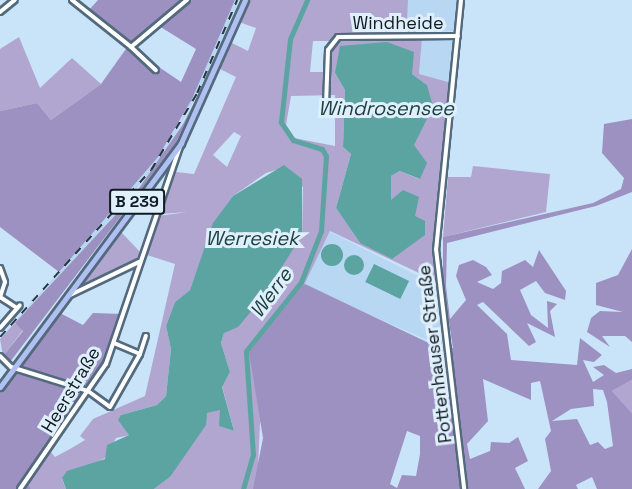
<!DOCTYPE html>
<html>
<head>
<meta charset="utf-8">
<style>
  body { margin:0 }
  #map { position:relative; width:632px; height:489px; overflow:hidden; background:#c9e3f9; font-family:"Space Grotesk",sans-serif }
  div>[style] { position:absolute }
  .built>* { inset:0; background:#b7d7f2 }
  .green>* { inset:0; background:#b0a6d0 }
  .forest>* { inset:0; background:#9d91c2 }
  .water>* { inset:0; background:#5ca4a1; transform-origin:0 0 }
  .round { border-radius:50% }
  .river>* { height:5px; margin:-2.5px; padding:0 2.5px; transform-origin:2.5px; border-radius:2.5px; background:#5ca4a1 }
  .roads { filter:drop-shadow(2px 0 #536a7d) drop-shadow(-2px 0 #536a7d) drop-shadow(0 2px #536a7d) drop-shadow(0 -2px #536a7d) }
  .minor>* { height:4px; margin:-2px; padding:0 2px; transform-origin:2px; border-radius:2px; background:#fff }
  .major>* { height:5px; margin:-2.5px; padding:0 2.5px; transform-origin:2.5px; border-radius:2.5px; background:#b0c0f2 }
  .rail>* { height:1.5px; margin-top:-0.75px; transform-origin:0; background:repeating-linear-gradient(90deg,#29363f 0 8px,transparent 0 16px) }
  span { translate:-50% -50%; white-space:nowrap; text-align:center; line-height:1.15; -webkit-text-stroke:6px #dfeffc; paint-order:stroke }
  .shield-label span { padding:2px 4px; background:#dfeffc; border:2px solid; border-radius:4px; -webkit-text-stroke-width:0 }
  .shield-label { font-size:16px; color:#111b22; font-weight:700 }
  .street-label { font-size:18px; color:#111b22 }
  .water-label { font-size:20px; color:#1d4140; font-style:italic }
</style>
</head>
<body>
<div id="map">
  <div class="built">
    <i style="clip-path:polygon(235px 0,239px 0,208px 76px,161px 159px,97px 237px,0 339px,158px 157px,182px 118px)"></i>
    <i style="clip-path:polygon(408px 0,459px 0,455px 31px,423px 32px,425px 26px,407px 24px)"></i>
    <i style="clip-path:polygon(422px 38px,453px 40px,449px 82px,419px 74px)"></i>
    <i style="clip-path:polygon(330px 232px,436px 285px,448px 349px,301px 285px)"></i>
  </div>
  <div class="green">
    <i style="clip-path:polygon(evenodd,246px 0,408px 0,407px 24px,425px 25px,422px 35px,345px 35px,422px 38px,419px 74px,452px 83px,436px 234px,436px 281px,330px 231px,304px 285px,260px 423px,257px 489px,154px 489px,170px 477px,206px 413px,220px 409px,220px 426px,234px 431px,222px 386px,230px 372px,221px 343px,224px 333px,302px 235px,303px 187px,279px 169px,266px 173px,233px 196px,214px 223px,190px 290px,175px 302px,166px 326px,171px 349px,166px 396px,157px 405px,121px 415px,130px 435px,116px 438px,105px 458px,62px 479px,66px 489px,31px 489px,27px 482px,50px 451px,55px 457px,70px 449px,85px 440px,80px 436px,93px 419px,145px 396px,175px 264px,144px 254px,158px 216px,188px 212px,159px 214px,176px 172px,194px 174px,236px 77px,220px 69px,230px 42px,248px 51px,256px 28px,239px 22px,246px 0,313px 41px,329px 41px,326px 72px,310px 72px,313px 41px,246px 0,335px 73px,412px 74px,427px 85px,414px 145px,419px 179px,400px 171px,391px 176px,391px 201px,415px 217px,360px 243px,336px 208px,351px 154px,343px 147px,345px 90px,335px 73px,246px 0,335px 95px,335px 146px,294px 138px,286px 125px,291px 96px,335px 95px,246px 0,234px 132px,241px 136px,227px 167px,213px 155px,234px 132px)"></i>
    <i style="clip-path:polygon(19px 37px,40px 88px,72px 58px,101px 84px,51px 120px,37px 103px,0 111px,0 49px)"></i>
    <i style="clip-path:polygon(473px 166px,550px 174px,546px 212px,443px 237px,448px 177px,471px 177px)"></i>
    <i style="clip-path:polygon(121px 232px,142px 254px,137px 261px,72px 294px)"></i>
    <i style="clip-path:polygon(15px 323px,23px 330px,3px 356px,0 339px)"></i>
    <i style="clip-path:polygon(632px 380px,632px 413px,612px 391px)"></i>
  </div>
  <div class="forest">
    <i style="clip-path:polygon(98px 0,235px 0,192px 99px,158px 157px,59px 272px,0 227px,0 111px,37px 103px,51px 120px,101px 84px,128px 46px,181px 82px,196px 49px,159px 26px,133px 45px,89px 10px)"></i>
    <i style="clip-path:polygon(208px 76px,175px 145px,10px 362px,3px 356px,23px 331px,15px 323px,135px 194px,183px 124px)"></i>
    <i style="clip-path:polygon(evenodd,632px 119px,632px 192px,596px 206px,447px 243px,446px 286px,450px 319px,466px 300px,456px 276px,459px 265px,473px 260px,486px 267px,492px 275px,477px 282px,493px 289px,501px 283px,502px 271px,525px 260px,533px 267px,539px 250px,566px 291px,565px 300px,545px 293px,536px 281px,520px 290px,531px 315px,548px 328px,547px 301px,557px 304px,550px 311px,555px 337px,527px 323px,536px 342px,529px 346px,483px 302px,477px 305px,507px 334px,511px 360px,577px 365px,580px 338px,602px 355px,594px 362px,583px 360px,593px 382px,604px 375px,593px 367px,604px 365px,616px 373px,632px 369px,632px 380px,612px 391px,632px 413px,632px 489px,597px 489px,592px 477px,576px 485px,578px 489px,538px 489px,551px 471px,545px 439px,551px 431px,540px 381px,531px 383px,531px 400px,483px 379px,488px 421px,467px 444px,470px 459px,490px 451px,491px 442px,509px 443px,518px 437px,528px 461px,515px 468px,525px 489px,253px 489px,263px 438px,249px 352px,298px 288px,305px 284px,433px 345px,453px 348px,443px 285px,443px 237px,593px 203px,621px 189px,624px 178px,602px 153px,604px 124px,632px 119px,593px 389px,603px 390px,607px 402px,613px 446px,605px 449px,598px 442px,590px 445px,577px 419px,552px 421px,571px 409px,594px 406px,593px 389px,632px 119px,407px 431px,420px 436px,420px 454px,416px 476px,402px 475px,397px 488px,390px 484px,407px 431px)"></i>
    <i style="clip-path:polygon(632px 249px,632px 342px,625px 336px,602px 336px,610px 347px,587px 332px,591px 318px,600px 311px,623px 312px,596px 305px,596px 283px,618px 275px)"></i>
    <i style="clip-path:polygon(58px 312px,83px 325px,93px 313px,122px 314px,105px 363px,26px 480px,31px 489px,0 489px,0 390px)"></i>
  </div>
  <div class="water">
    <i style="clip-path:polygon(387px 42px,414px 52px,412px 74px,427px 85px,433px 107px,414px 145px,427px 163px,420px 179px,400px 171px,391px 176px,391px 200px,403px 190px,419px 197px,415px 216px,425px 221px,425px 235px,392px 259px,360px 243px,336px 208px,351px 154px,343px 147px,345px 90px,335px 73px,340px 46px)"></i>
    <i style="clip-path:polygon(284px 165px,302px 179px,302px 235px,263px 297px,238px 327px,224px 333px,221px 343px,230px 372px,222px 387px,234px 431px,219px 426px,220px 410px,207px 413px,206px 425px,170px 477px,154px 489px,66px 489px,62px 478px,67px 471px,105px 459px,107px 445px,129px 435px,118px 420px,121px 415px,157px 405px,166px 396px,171px 349px,166px 326px,175px 302px,190px 290px,213px 223px,233px 196px)"></i>
    <i class="round" style="left:321px;top:244px;width:22px;height:22px"></i>
    <i class="round" style="left:344px;top:255px;width:20px;height:20px"></i>
    <i style="left:374px;top:264px;width:39px;height:20px;rotate:26deg"></i>
  </div>
  <div class="river">
    <i style="left:243px;top:489px;width:35px;rotate:-74deg"></i>
    <i style="left:253px;top:455px;width:104px;rotate:-93.9deg"></i>
    <i style="left:246px;top:351px;width:88px;rotate:-51.4deg"></i>
    <i style="left:301px;top:282px;width:55px;rotate:-68.6deg"></i>
    <i style="left:321px;top:231px;width:75px;rotate:-86.2deg"></i>
    <i style="left:326px;top:156px;width:8px;rotate:-120deg"></i>
    <i style="left:322px;top:149px;width:30px;rotate:-163deg"></i>
    <i style="left:293px;top:140px;width:22px;rotate:-124deg"></i>
    <i style="left:281px;top:122px;width:83px;rotate:-83.8deg"></i>
    <i style="left:290px;top:39px;width:43px;rotate:-66.4deg"></i>
  </div>
  <div class="roads">
    <div class="minor">
      <i style="left:72px;top:0;width:75px;rotate:38.5deg"></i>
      <i style="left:131px;top:47px;width:73px;rotate:-40deg"></i>
      <i style="left:461px;top:0;width:250px;rotate:95.7deg"></i>
      <i style="left:436px;top:249px;width:242px;rotate:83.3deg"></i>
      <i style="left:0;top:12px;width:19px;rotate:-39deg"></i>
      <i style="left:131px;top:47px;width:34px;rotate:43deg"></i>
      <i style="left:326px;top:105px;width:55px;rotate:-87.9deg"></i>
      <i style="left:328px;top:50px;width:16px;rotate:-52deg"></i>
      <i style="left:338px;top:37px;width:120px;rotate:-0.5deg"></i>
      <i style="left:0;top:268px;width:15px;rotate:70deg"></i>
      <i style="left:5px;top:282px;width:16px;rotate:108deg"></i>
      <i style="left:0;top:297px;width:20px;rotate:33deg"></i>
      <i style="left:68px;top:296px;width:79px;rotate:-25.6deg"></i>
      <i style="left:0;top:328px;width:30px;rotate:-49deg"></i>
      <i style="left:140px;top:354px;width:19px;rotate:-72deg"></i>
      <i style="left:0;top:356px;width:16px;rotate:45deg"></i>
      <i style="left:11px;top:367px;width:81px;rotate:17.3deg"></i>
      <i style="left:88px;top:391px;width:27px;rotate:36deg"></i>
      <i style="left:110px;top:407px;width:61px;rotate:-60.5deg"></i>
      <i style="left:140px;top:354px;width:28px;rotate:-157deg"></i>
      <i style="left:20px;top:489px;width:152px;rotate:-55.5deg"></i>
      <i style="left:106px;top:364px;width:232px;rotate:-71.2deg"></i>
    </div>
    <div class="major">
      <i style="left:0;top:387px;width:304px;rotate:-53.4deg"></i>
      <i style="left:181px;top:143px;width:157px;rotate:-65.9deg"></i>
    </div>
  </div>
  <div class="rail">
    <i style="left:0;top:337px;width:225px;rotate:-47.9deg"></i>
    <i style="left:151px;top:170px;width:90px;rotate:-59.1deg"></i>
    <i style="left:197px;top:93px;width:101px;rotate:-66.7deg"></i>
  </div>
  <div class="shield-label">
    <span style="left:137px;top:202px">B 239</span>
  </div>
  <div class="street-label">
    <span style="left:398px;top:23px">Windheide</span>
    <span style="left:435px;top:354px;rotate:-97deg">Pottenhauser Straße</span>
    <span style="left:71px;top:390px;rotate:-59deg">Heerstraße</span>
  </div>
  <div class="water-label">
    <span style="left:386px;top:108px">Windrosensee</span>
    <span style="left:252px;top:238px">Werresiek</span>
    <span style="left:271px;top:293px;rotate:-54deg">Werre</span>
  </div>
</div>
</body>
</html>
